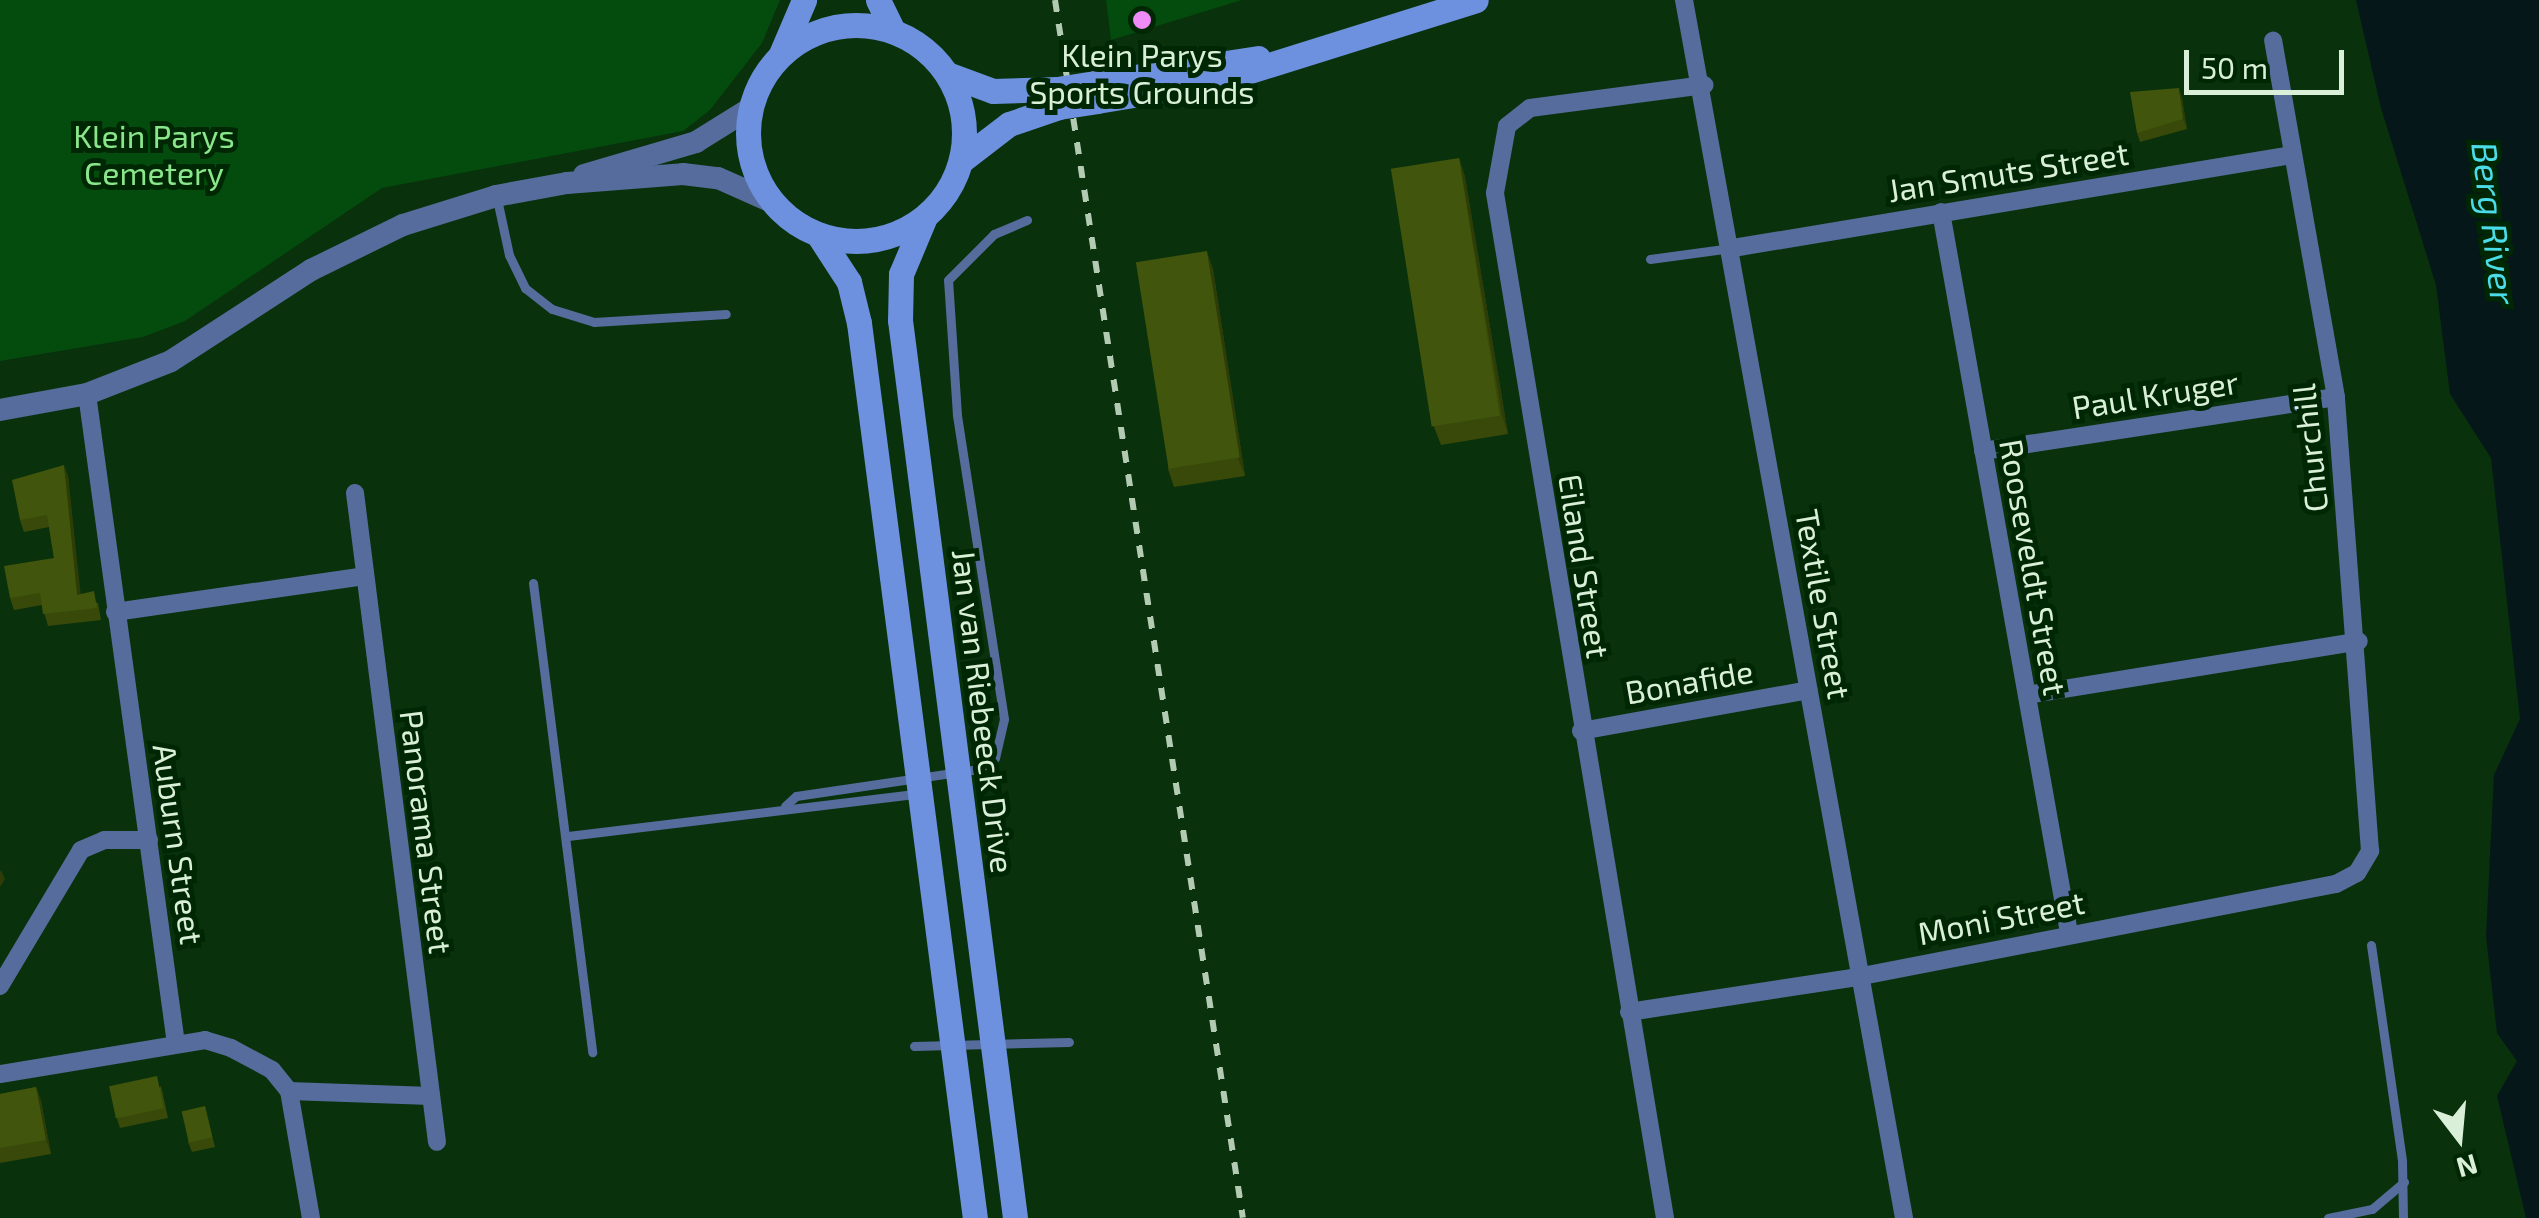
<!DOCTYPE html>
<html>
<head>
<meta charset="utf-8">
<style>
  body { margin:0 }
  #map { position:relative; width:2539px; height:1218px; overflow:hidden; background:#09310c; font-family:"Exo 2",sans-serif }
  div>[style] { position:absolute }
  .green>* { inset:0; background:#044b0e }
  .water>* { inset:0; background:#051719 }
  .service>* { height:9px; margin:-4.5px; padding:0 4.5px; transform-origin:4.5px; border-radius:4.5px; background:#556c9c }
  .minor>* { height:18px; margin:-9px; padding:0 9px; transform-origin:9px; border-radius:9px; background:#556c9c }
  .tertiary>* { height:22px; margin:-11px; padding:0 11px; transform-origin:11px; border-radius:11px; background:#556c9c }
  .secondary>* { height:25px; margin:-12.5px; padding:0 12.5px; transform-origin:12.5px; border-radius:12.5px; background:#6d91df }
  .secondary>.ring { margin:-12.5px; padding:0; box-sizing:content-box; background:none; border:25px solid #6d91df; border-radius:50% }
  .rail>* { height:6px; margin-top:-3px; transform-origin:0; background:repeating-linear-gradient(90deg,#b2cbb2 0 12px,transparent 0 24px) }
  .secondary-bridge>* { height:25px; margin:-12.5px; padding:0 12.5px; transform-origin:12.5px; border-radius:12.5px; background:#6d91df }
  .wall>* { inset:0; background:#38490a }
  .shaded-wall>* { inset:0; background:#2e3c08 }
  .building>* { inset:0; background:#41550c; transform-origin:0 0 }
  .dots>* { width:28px; height:28px; translate:-50% -50%; box-sizing:border-box; border:5px solid #002703; border-radius:50% }
  span { translate:-50% -50%; white-space:nowrap; text-align:center; line-height:1.15; -webkit-text-stroke:10px #002703; paint-order:stroke }
  .poi-label { font-size:32px; color:#d9efd8 }
  .park-label { font-size:32px; color:#8ae68b }
  .street-label { font-size:32px; color:#d9efd8 }
  .water-label { font-size:35px; color:#4bdce9; font-style:italic }
  .north { position:absolute; left:2409px; top:1088px; width:100px; height:100px; -webkit-text-stroke:8px #002703; paint-order:stroke; rotate:164deg; font-size:28px; font-weight:700; line-height:40px; text-align:center; color:#d9efd8 }
  .north::after { content:''; display:block; margin:auto; width:35px; height:45px; background:#d9efd8; clip-path:polygon(50% 0,100% 100%,50% 72%,0 100%) }
  .scale { position:absolute; left:2184px; top:50px; width:160px; height:45px; box-sizing:border-box; border:5px solid #d9efd8; border-top:0; padding-left:12px; font-size:30px; line-height:35px; white-space:nowrap; color:#d9efd8; -webkit-text-stroke:8px #002703; paint-order:stroke }
</style>
</head>
<body>
<div id="map">
  <div class="green">
    <i style="clip-path:polygon(0 0,780px 0,762px 43px,710px 110px,683px 131px,382px 188px,185px 321px,143px 337px,0 361px)"></i>
    <i style="clip-path:polygon(1106px 0,1242px 0,1111px 40px)"></i>
  </div>
  <div class="water">
    <i style="clip-path:polygon(2356px 0,2539px 0,2539px 1218px,2526px 1218px,2497px 1096px,2517px 1061px,2497px 1033px,2486px 936px,2494px 775px,2520px 719px,2491px 458px,2450px 394px,2436px 285px,2381px 108px)"></i>
  </div>
  <div class="service">
    <i style="left:497px;top:199px;width:57px;rotate:77.9deg"></i>
    <i style="left:509px;top:255px;width:37px;rotate:64deg"></i>
    <i style="left:525px;top:288px;width:34px;rotate:38deg"></i>
    <i style="left:552px;top:309px;width:44px;rotate:17.2deg"></i>
    <i style="left:594px;top:322px;width:132px;rotate:-3.5deg"></i>
    <i style="left:1650px;top:259px;width:82px;rotate:-7.7deg"></i>
    <i style="left:533px;top:583px;width:473px;rotate:82.8deg"></i>
    <i style="left:785px;top:806px;width:15px;rotate:-42deg"></i>
    <i style="left:796px;top:796px;width:184px;rotate:-8.4deg"></i>
    <i style="left:978px;top:769px;width:20px;rotate:-33deg"></i>
    <i style="left:995px;top:758px;width:40px;rotate:-77deg"></i>
    <i style="left:1004px;top:719px;width:308px;rotate:-98.8deg"></i>
    <i style="left:957px;top:415px;width:135px;rotate:-93.8deg"></i>
    <i style="left:948px;top:280px;width:65px;rotate:-45deg"></i>
    <i style="left:994px;top:234px;width:36px;rotate:-23deg"></i>
    <i style="left:568px;top:836px;width:351px;rotate:-6.9deg"></i>
    <i style="left:2371px;top:945px;width:218px;rotate:81.8deg"></i>
    <i style="left:2402px;top:1161px;width:57px;rotate:89deg"></i>
    <i style="left:914px;top:1046px;width:155px;rotate:-1.5deg"></i>
    <i style="left:2328px;top:1218px;width:45px;rotate:-11.6deg"></i>
    <i style="left:2372px;top:1209px;width:42px;rotate:-40.2deg"></i>
  </div>
  <div class="minor">
    <i style="left:1684px;top:0;width:1238px;rotate:79.76deg"></i>
    <i style="left:1941px;top:212px;width:732px;rotate:79.93deg"></i>
    <i style="left:1733px;top:248px;width:567px;rotate:-9.45deg"></i>
    <i style="left:87px;top:394px;width:656px;rotate:82.2deg"></i>
    <i style="left:1983px;top:451px;width:357px;rotate:-8.7deg"></i>
    <i style="left:355px;top:493px;width:654px;rotate:82.8deg"></i>
    <i style="left:115px;top:612px;width:252px;rotate:-8.2deg"></i>
    <i style="left:2027px;top:695px;width:336px;rotate:-9.2deg"></i>
    <i style="left:1581px;top:731px;width:231px;rotate:-10.2deg"></i>
    <i style="left:0;top:986px;width:158px;rotate:-59.2deg"></i>
    <i style="left:81px;top:850px;width:25px;rotate:-23deg"></i>
    <i style="left:104px;top:840px;width:45px"></i>
    <i style="left:1629px;top:1012px;width:231px;rotate:-8.7deg"></i>
    <i style="left:1857px;top:977px;width:488px;rotate:-11deg"></i>
    <i style="left:2336px;top:884px;width:24px;rotate:-28deg"></i>
    <i style="left:2357px;top:873px;width:26px;rotate:-59deg"></i>
    <i style="left:2370px;top:851px;width:455px;rotate:-94.3deg"></i>
    <i style="left:2336px;top:397px;width:362px;rotate:-100deg"></i>
    <i style="left:0;top:1074px;width:208px;rotate:-9.4deg"></i>
    <i style="left:205px;top:1040px;width:27px;rotate:17deg"></i>
    <i style="left:231px;top:1048px;width:47px;rotate:28.2deg"></i>
    <i style="left:272px;top:1070px;width:27px;rotate:51deg"></i>
    <i style="left:289px;top:1091px;width:129px;rotate:80.2deg"></i>
    <i style="left:289px;top:1091px;width:142px;rotate:2deg"></i>
    <i style="left:1665px;top:1218px;width:1039px;rotate:-99.42deg"></i>
    <i style="left:1495px;top:193px;width:68px;rotate:-79.8deg"></i>
    <i style="left:1507px;top:126px;width:29px;rotate:-38deg"></i>
    <i style="left:1530px;top:108px;width:176px;rotate:-7.5deg"></i>
  </div>
  <div class="tertiary">
    <i style="left:584px;top:175px;width:117px;rotate:-16.4deg"></i>
    <i style="left:696px;top:142px;width:62px;rotate:-31.9deg"></i>
    <i style="left:0;top:410px;width:88px;rotate:-10.4deg"></i>
    <i style="left:87px;top:394px;width:90px;rotate:-21.4deg"></i>
    <i style="left:171px;top:361px;width:167px;rotate:-33deg"></i>
    <i style="left:311px;top:270px;width:102px;rotate:-26.1deg"></i>
    <i style="left:403px;top:225px;width:97px;rotate:-17.3deg"></i>
    <i style="left:496px;top:196px;width:72px;rotate:-10.4deg"></i>
    <i style="left:567px;top:183px;width:116px;rotate:-4.4deg"></i>
    <i style="left:683px;top:174px;width:35px;rotate:7deg"></i>
    <i style="left:718px;top:178px;width:57px;rotate:23.9deg"></i>
  </div>
  <div class="secondary">
    <i style="left:878px;top:0;width:34px;rotate:64deg"></i>
    <i class="ring" style="left:748px;top:25px;width:191px;height:191px"></i>
    <i style="left:781px;top:54px;width:59px;rotate:-66.9deg"></i>
    <i style="left:947px;top:74px;width:49px;rotate:20.3deg"></i>
    <i style="left:993px;top:91px;width:64px;rotate:-1.8deg"></i>
    <i style="left:1095px;top:83px;width:165px;rotate:-8.7deg"></i>
    <i style="left:1097px;top:101px;width:123px;rotate:-9.4deg"></i>
    <i style="left:1218px;top:81px;width:270px;rotate:-17.4deg"></i>
    <i style="left:962px;top:160px;width:59px;rotate:-37.5deg"></i>
    <i style="left:1009px;top:124px;width:53px;rotate:-18.8deg"></i>
    <i style="left:925px;top:217px;width:62px;rotate:112.8deg"></i>
    <i style="left:901px;top:274px;width:46px;rotate:91.2deg"></i>
    <i style="left:900px;top:320px;width:905px;rotate:82.7deg"></i>
    <i style="left:819px;top:236px;width:55px;rotate:56.9deg"></i>
    <i style="left:849px;top:282px;width:42px;rotate:76.3deg"></i>
    <i style="left:859px;top:323px;width:902px;rotate:82.62deg"></i>
  </div>
  <div class="rail">
    <i style="left:1055px;top:0;width:1232px;rotate:81.23deg"></i>
  </div>
  <div class="secondary-bridge">
    <i style="left:1057px;top:89px;width:38px;rotate:-9deg"></i>
    <i style="left:1059px;top:107px;width:38px;rotate:-9deg"></i>
  </div>
  <div class="wall">
    <i style="clip-path:polygon(2182px 98px,2187px 129px,2140px 142px,2137px 133px)"></i>
    <i style="clip-path:polygon(1459px 158px,1465px 177px,1508px 434px,1441px 445px,1434px 427px)"></i>
    <i style="clip-path:polygon(1213px 269px,1245px 476px,1174px 487px,1168px 469px)"></i>
    <i style="clip-path:polygon(68px 476px,80px 594px,98px 603px,101px 620px,48px 626px,42px 605px,14px 610px,10px 598px,54px 558px,49px 527px,24px 532px,20px 520px)"></i>
    <i style="clip-path:polygon(161px 1086px,168px 1118px,120px 1128px,117px 1119px)"></i>
    <i style="clip-path:polygon(36px 1087px,41px 1101px,51px 1154px,0 1163px,0 1094px)"></i>
    <i style="clip-path:polygon(205px 1106px,215px 1147px,192px 1152px,188px 1142px)"></i>
  </div>
  <div class="shaded-wall">
    <i style="clip-path:polygon(2179px 88px,2182px 98px,2187px 129px,2183px 119px)"></i>
    <i style="clip-path:polygon(1459px 158px,1465px 177px,1508px 434px,1502px 415px)"></i>
    <i style="clip-path:polygon(1207px 251px,1213px 269px,1245px 476px,1238px 458px)"></i>
    <i style="clip-path:polygon(64px 465px,68px 476px,82px 606px,77px 595px)"></i>
    <i style="clip-path:polygon(1px 870px,5px 879px,0 887px,0 872px)"></i>
    <i style="clip-path:polygon(36px 1087px,41px 1101px,51px 1154px,46px 1140px)"></i>
  </div>
  <div class="building">
    <i style="clip-path:polygon(2179px 88px,2183px 119px,2137px 133px,2130px 92px)"></i>
    <i style="left:1459px;top:158px;width:261px;height:69px;rotate:81deg"></i>
    <i style="left:1207px;top:251px;width:209px;height:72px;rotate:81deg"></i>
    <i style="clip-path:polygon(64px 465px,77px 595px,94px 591px,97px 608px,43px 614px,40px 593px,10px 598px,4px 566px,54px 558px,47px 515px,20px 520px,12px 480px)"></i>
    <i style="left:157px;top:1076px;width:33px;height:49px;rotate:78deg"></i>
    <i style="clip-path:polygon(36px 1087px,46px 1140px,0 1148px,0 1094px)"></i>
    <i style="left:205px;top:1106px;width:32px;height:24px;rotate:77deg"></i>
  </div>
  <div class="dots">
    <i style="left:1142px;top:20px;background:#ef8bf7"></i>
  </div>
  <div class="poi-label">
    <span style="left:1142px;top:73px">Klein Parys<br>Sports Grounds</span>
  </div>
  <div class="park-label">
    <span style="left:154px;top:154px">Klein Parys<br>Cemetery</span>
  </div>
  <div class="street-label">
    <span style="left:2008px;top:171px;rotate:-9deg">Jan Smuts Street</span>
    <span style="left:2155px;top:394px;rotate:-9deg">Paul Kruger</span>
    <span style="left:2309px;top:448px;rotate:-96deg">Churchill</span>
    <span style="left:1585px;top:566px;rotate:81deg">Eiland Street</span>
    <span style="left:2034px;top:567px;rotate:80deg">Rooseveldt Street</span>
    <span style="left:1824px;top:604px;rotate:80deg">Textile Street</span>
    <span style="left:1689px;top:681px;rotate:-10deg">Bonafide</span>
    <span style="left:984px;top:711px;rotate:83deg">Jan van Riebeeck Drive</span>
    <span style="left:427px;top:832px;rotate:83deg">Panorama Street</span>
    <span style="left:179px;top:844px;rotate:82deg">Auburn Street</span>
    <span style="left:2001px;top:917px;rotate:-11deg">Moni Street</span>
  </div>
  <div class="water-label">
    <span style="left:2495px;top:223px;rotate:83deg">Berg River</span>
  </div>
  <div class="north">N</div>
  <div class="scale">50 m</div>
</div>
</body>
</html>
